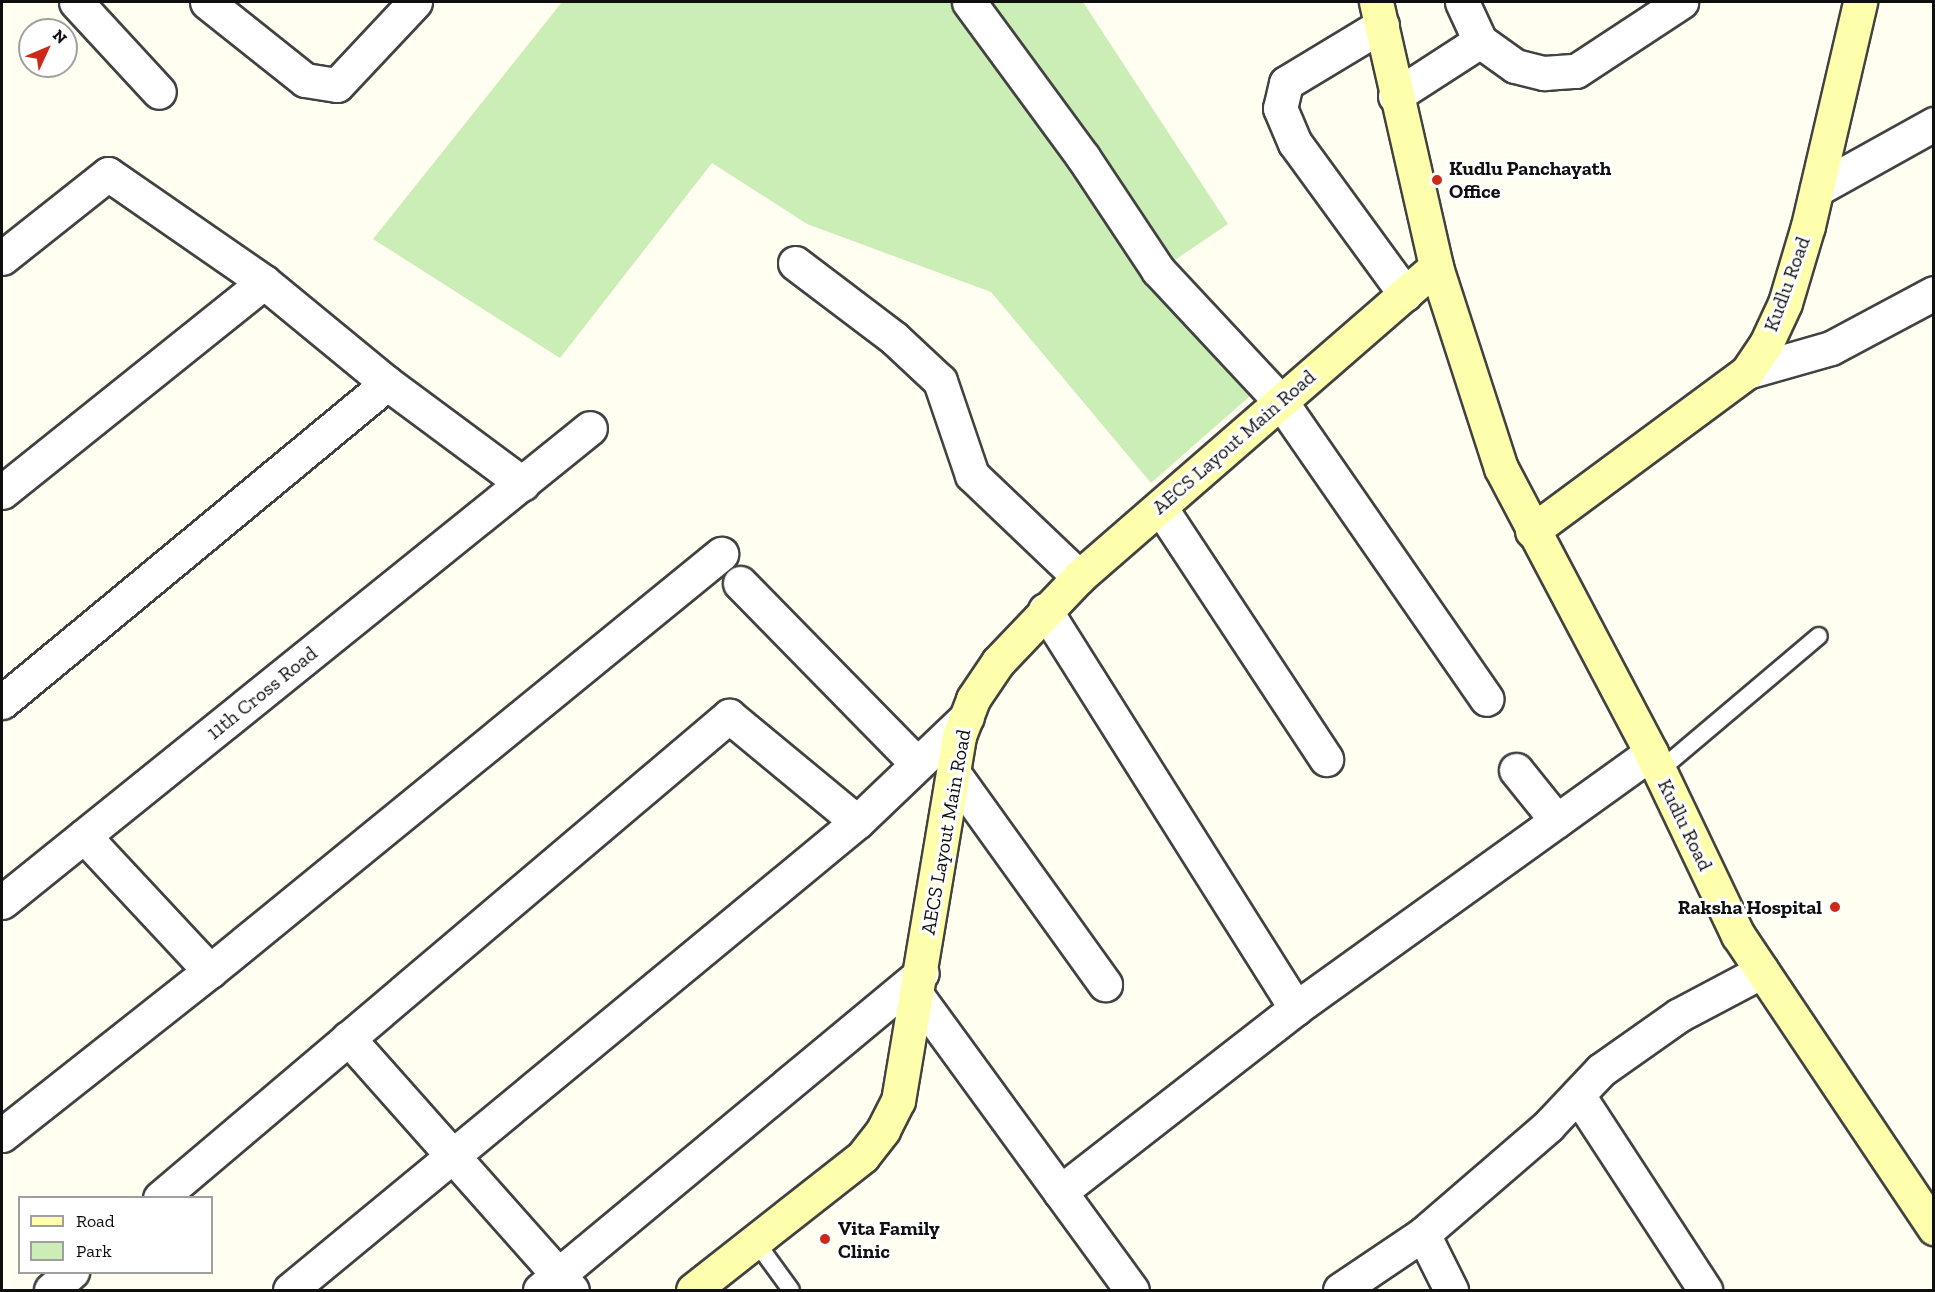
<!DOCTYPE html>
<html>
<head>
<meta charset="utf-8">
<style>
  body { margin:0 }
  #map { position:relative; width:1935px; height:1292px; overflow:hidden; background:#fffef1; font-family:"Zilla Slab",serif }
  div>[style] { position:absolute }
  .green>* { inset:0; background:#cbeeb6 }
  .roads { filter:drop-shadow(2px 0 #424242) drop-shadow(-2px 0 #424242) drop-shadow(0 2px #424242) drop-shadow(0 -2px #424242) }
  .lane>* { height:16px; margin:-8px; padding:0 8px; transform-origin:8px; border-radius:8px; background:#fff }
  .street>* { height:33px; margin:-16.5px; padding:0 16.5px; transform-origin:16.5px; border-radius:16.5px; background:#fff }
  .secondary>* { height:33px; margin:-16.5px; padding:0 16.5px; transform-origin:16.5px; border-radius:16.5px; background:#fdffac }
  .dots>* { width:16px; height:16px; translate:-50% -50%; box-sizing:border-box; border:3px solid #fff; border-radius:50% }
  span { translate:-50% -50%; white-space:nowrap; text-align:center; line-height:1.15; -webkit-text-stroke:6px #fff; paint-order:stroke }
  .poi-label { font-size:20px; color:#0f0f0f; font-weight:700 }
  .left { translate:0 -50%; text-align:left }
  .right { translate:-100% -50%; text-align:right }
  .street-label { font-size:20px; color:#0f0f0f }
  .frame { position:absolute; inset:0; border:3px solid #0f0f0f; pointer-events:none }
  .legend { position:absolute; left:18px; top:1196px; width:195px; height:78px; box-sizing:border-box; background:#fff; border:2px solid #9f9f9f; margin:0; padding:8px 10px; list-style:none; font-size:18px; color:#0f0f0f }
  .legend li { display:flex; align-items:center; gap:12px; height:30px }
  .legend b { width:30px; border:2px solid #9f9f9f }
  .north { position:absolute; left:18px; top:18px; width:60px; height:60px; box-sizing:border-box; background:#fff; border:2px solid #9f9f9f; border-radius:50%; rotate:46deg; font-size:16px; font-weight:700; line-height:24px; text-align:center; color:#0f0f0f }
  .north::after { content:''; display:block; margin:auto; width:21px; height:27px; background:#cd2919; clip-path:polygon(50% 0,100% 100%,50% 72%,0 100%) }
</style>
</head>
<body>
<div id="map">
  <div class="green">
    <i style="clip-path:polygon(562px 2px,1083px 2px,1228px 224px,1172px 262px,1258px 389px,1151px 483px,991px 292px,807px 224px,712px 163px,560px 358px,373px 239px)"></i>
  </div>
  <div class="roads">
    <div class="lane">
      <i style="left:1659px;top:771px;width:209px;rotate:-40.2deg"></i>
      <i style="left:756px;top:1242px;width:59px;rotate:53.9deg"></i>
    </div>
    <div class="street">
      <i style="left:76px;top:2px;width:122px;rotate:47.3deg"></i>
      <i style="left:207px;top:2px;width:125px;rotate:38.5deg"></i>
      <i style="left:305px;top:80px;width:32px;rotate:9deg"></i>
      <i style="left:337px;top:85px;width:114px;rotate:-46.8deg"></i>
      <i style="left:969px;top:2px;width:192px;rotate:53.7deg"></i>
      <i style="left:1083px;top:157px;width:136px;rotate:56.4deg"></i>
      <i style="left:1158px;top:270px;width:180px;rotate:47deg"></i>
      <i style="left:1281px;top:402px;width:361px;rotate:55.3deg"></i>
      <i style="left:1382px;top:25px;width:112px;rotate:148.9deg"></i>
      <i style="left:1286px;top:83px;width:26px;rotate:103deg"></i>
      <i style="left:1280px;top:108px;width:38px;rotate:67deg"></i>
      <i style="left:1295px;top:143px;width:187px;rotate:53.9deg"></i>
      <i style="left:1480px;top:41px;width:43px;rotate:35.5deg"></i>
      <i style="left:1515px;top:66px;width:30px;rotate:14deg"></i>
      <i style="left:1544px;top:73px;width:32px;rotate:-4deg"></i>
      <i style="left:1576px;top:71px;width:126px;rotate:-33.3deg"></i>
      <i style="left:1395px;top:96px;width:101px;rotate:-32.9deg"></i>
      <i style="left:1480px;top:41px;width:43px;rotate:-114.8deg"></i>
      <i style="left:1817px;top:189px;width:134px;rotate:-29.1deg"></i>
      <i style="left:2px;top:258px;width:135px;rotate:-38.4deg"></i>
      <i style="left:108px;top:174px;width:190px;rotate:34.7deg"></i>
      <i style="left:264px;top:282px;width:159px;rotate:39.4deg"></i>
      <i style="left:387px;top:383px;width:169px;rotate:36.6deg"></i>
      <i style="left:795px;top:263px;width:124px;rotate:37.1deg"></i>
      <i style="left:894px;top:338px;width:63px;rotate:43.1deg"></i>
      <i style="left:940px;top:381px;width:99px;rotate:71.2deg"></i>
      <i style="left:972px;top:475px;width:148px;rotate:43.6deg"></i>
      <i style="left:1747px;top:372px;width:87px;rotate:-15.9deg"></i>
      <i style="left:1831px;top:348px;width:117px;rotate:-28.1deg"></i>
      <i style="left:2px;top:492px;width:336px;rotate:-38.7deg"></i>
      <i style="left:1160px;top:507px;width:302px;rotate:56.6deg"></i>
      <i style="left:740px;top:583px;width:253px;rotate:45.6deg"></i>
      <i style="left:1045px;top:610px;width:471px;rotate:57.8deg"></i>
      <i style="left:2px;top:702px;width:500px;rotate:-39.6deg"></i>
      <i style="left:1516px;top:770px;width:65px;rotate:51.2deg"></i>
      <i style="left:954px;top:774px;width:259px;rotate:54.3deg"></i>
      <i style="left:84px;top:836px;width:185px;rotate:47deg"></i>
      <i style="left:2px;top:902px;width:755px;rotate:-38.87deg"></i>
      <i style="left:918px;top:997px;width:363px;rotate:53.9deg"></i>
      <i style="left:348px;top:1038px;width:337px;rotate:48.4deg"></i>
      <i style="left:1578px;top:1095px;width:233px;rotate:56.9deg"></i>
      <i style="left:2px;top:1135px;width:265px;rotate:-38.3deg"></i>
      <i style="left:210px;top:971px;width:660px;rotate:-39.22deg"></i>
      <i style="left:1060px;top:1192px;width:299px;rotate:-37.9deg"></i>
      <i style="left:1296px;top:1008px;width:437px;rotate:-35.7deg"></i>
      <i style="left:160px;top:1198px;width:746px;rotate:-40.27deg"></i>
      <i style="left:729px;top:716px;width:166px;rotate:39.6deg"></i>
      <i style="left:1423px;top:1234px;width:63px;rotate:63.4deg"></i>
      <i style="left:51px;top:1290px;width:28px;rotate:-41deg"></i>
      <i style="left:290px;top:1290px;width:735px;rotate:-39.54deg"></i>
      <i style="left:857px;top:822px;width:152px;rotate:-43.7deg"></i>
      <i style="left:540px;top:1290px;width:496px;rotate:-39.7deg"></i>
      <i style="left:1340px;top:1290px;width:100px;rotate:-34deg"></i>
      <i style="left:1423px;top:1234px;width:165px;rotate:-40.8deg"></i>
      <i style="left:1548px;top:1126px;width:77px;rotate:-46.6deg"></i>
      <i style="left:1601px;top:1070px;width:95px;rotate:-35.2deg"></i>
      <i style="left:1679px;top:1015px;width:94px;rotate:-27.9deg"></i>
    </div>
    <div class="secondary">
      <i style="left:1376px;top:2px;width:272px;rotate:77.2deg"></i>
      <i style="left:1436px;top:267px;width:211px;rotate:72.1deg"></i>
      <i style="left:1501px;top:468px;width:322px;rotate:62.2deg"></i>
      <i style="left:1651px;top:753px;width:202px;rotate:64.5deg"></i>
      <i style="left:1738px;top:935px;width:353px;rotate:56.2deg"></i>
      <i style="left:1532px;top:531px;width:267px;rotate:-36.5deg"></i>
      <i style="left:1747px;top:372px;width:34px;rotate:-56deg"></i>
      <i style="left:1766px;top:344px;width:45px;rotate:-65.1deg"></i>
      <i style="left:1785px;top:303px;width:80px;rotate:-73.4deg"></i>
      <i style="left:1808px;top:226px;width:230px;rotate:-76.9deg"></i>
      <i style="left:693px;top:1290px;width:216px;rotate:-38.2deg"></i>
      <i style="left:863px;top:1156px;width:33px;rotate:-52deg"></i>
      <i style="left:883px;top:1130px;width:33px;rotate:-63deg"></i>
      <i style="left:898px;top:1101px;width:370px;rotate:-80.5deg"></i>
      <i style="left:959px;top:736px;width:40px;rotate:-69deg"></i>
      <i style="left:973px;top:699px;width:45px;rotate:-56deg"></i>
      <i style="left:998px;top:662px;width:117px;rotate:-46.4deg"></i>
      <i style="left:1079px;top:577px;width:473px;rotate:-41deg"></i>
    </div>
  </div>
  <div class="dots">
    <i style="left:1437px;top:180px;background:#cd2919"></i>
    <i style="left:1835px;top:907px;background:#cd2919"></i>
    <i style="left:825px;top:1239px;background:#cd2919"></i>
  </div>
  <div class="poi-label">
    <span class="left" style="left:1449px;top:180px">Kudlu Panchayath<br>Office</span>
    <span class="right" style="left:1822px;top:907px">Raksha Hospital</span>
    <span class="left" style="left:838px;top:1240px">Vita Family<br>Clinic</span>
  </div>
  <div class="street-label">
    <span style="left:1787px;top:284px;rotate:-70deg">Kudlu Road</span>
    <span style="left:1234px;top:442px;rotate:-41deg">AECS Layout Main Road</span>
    <span style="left:262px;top:693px;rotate:-39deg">11th Cross Road</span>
    <span style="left:1685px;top:825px;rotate:64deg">Kudlu Road</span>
    <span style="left:946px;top:832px;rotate:-80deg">AECS Layout Main Road</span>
  </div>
  <div class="frame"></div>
  <ul class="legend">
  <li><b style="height:8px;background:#fdffac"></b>Road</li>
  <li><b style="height:16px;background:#cbeeb6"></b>Park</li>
  </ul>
  <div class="north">N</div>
</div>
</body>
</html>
